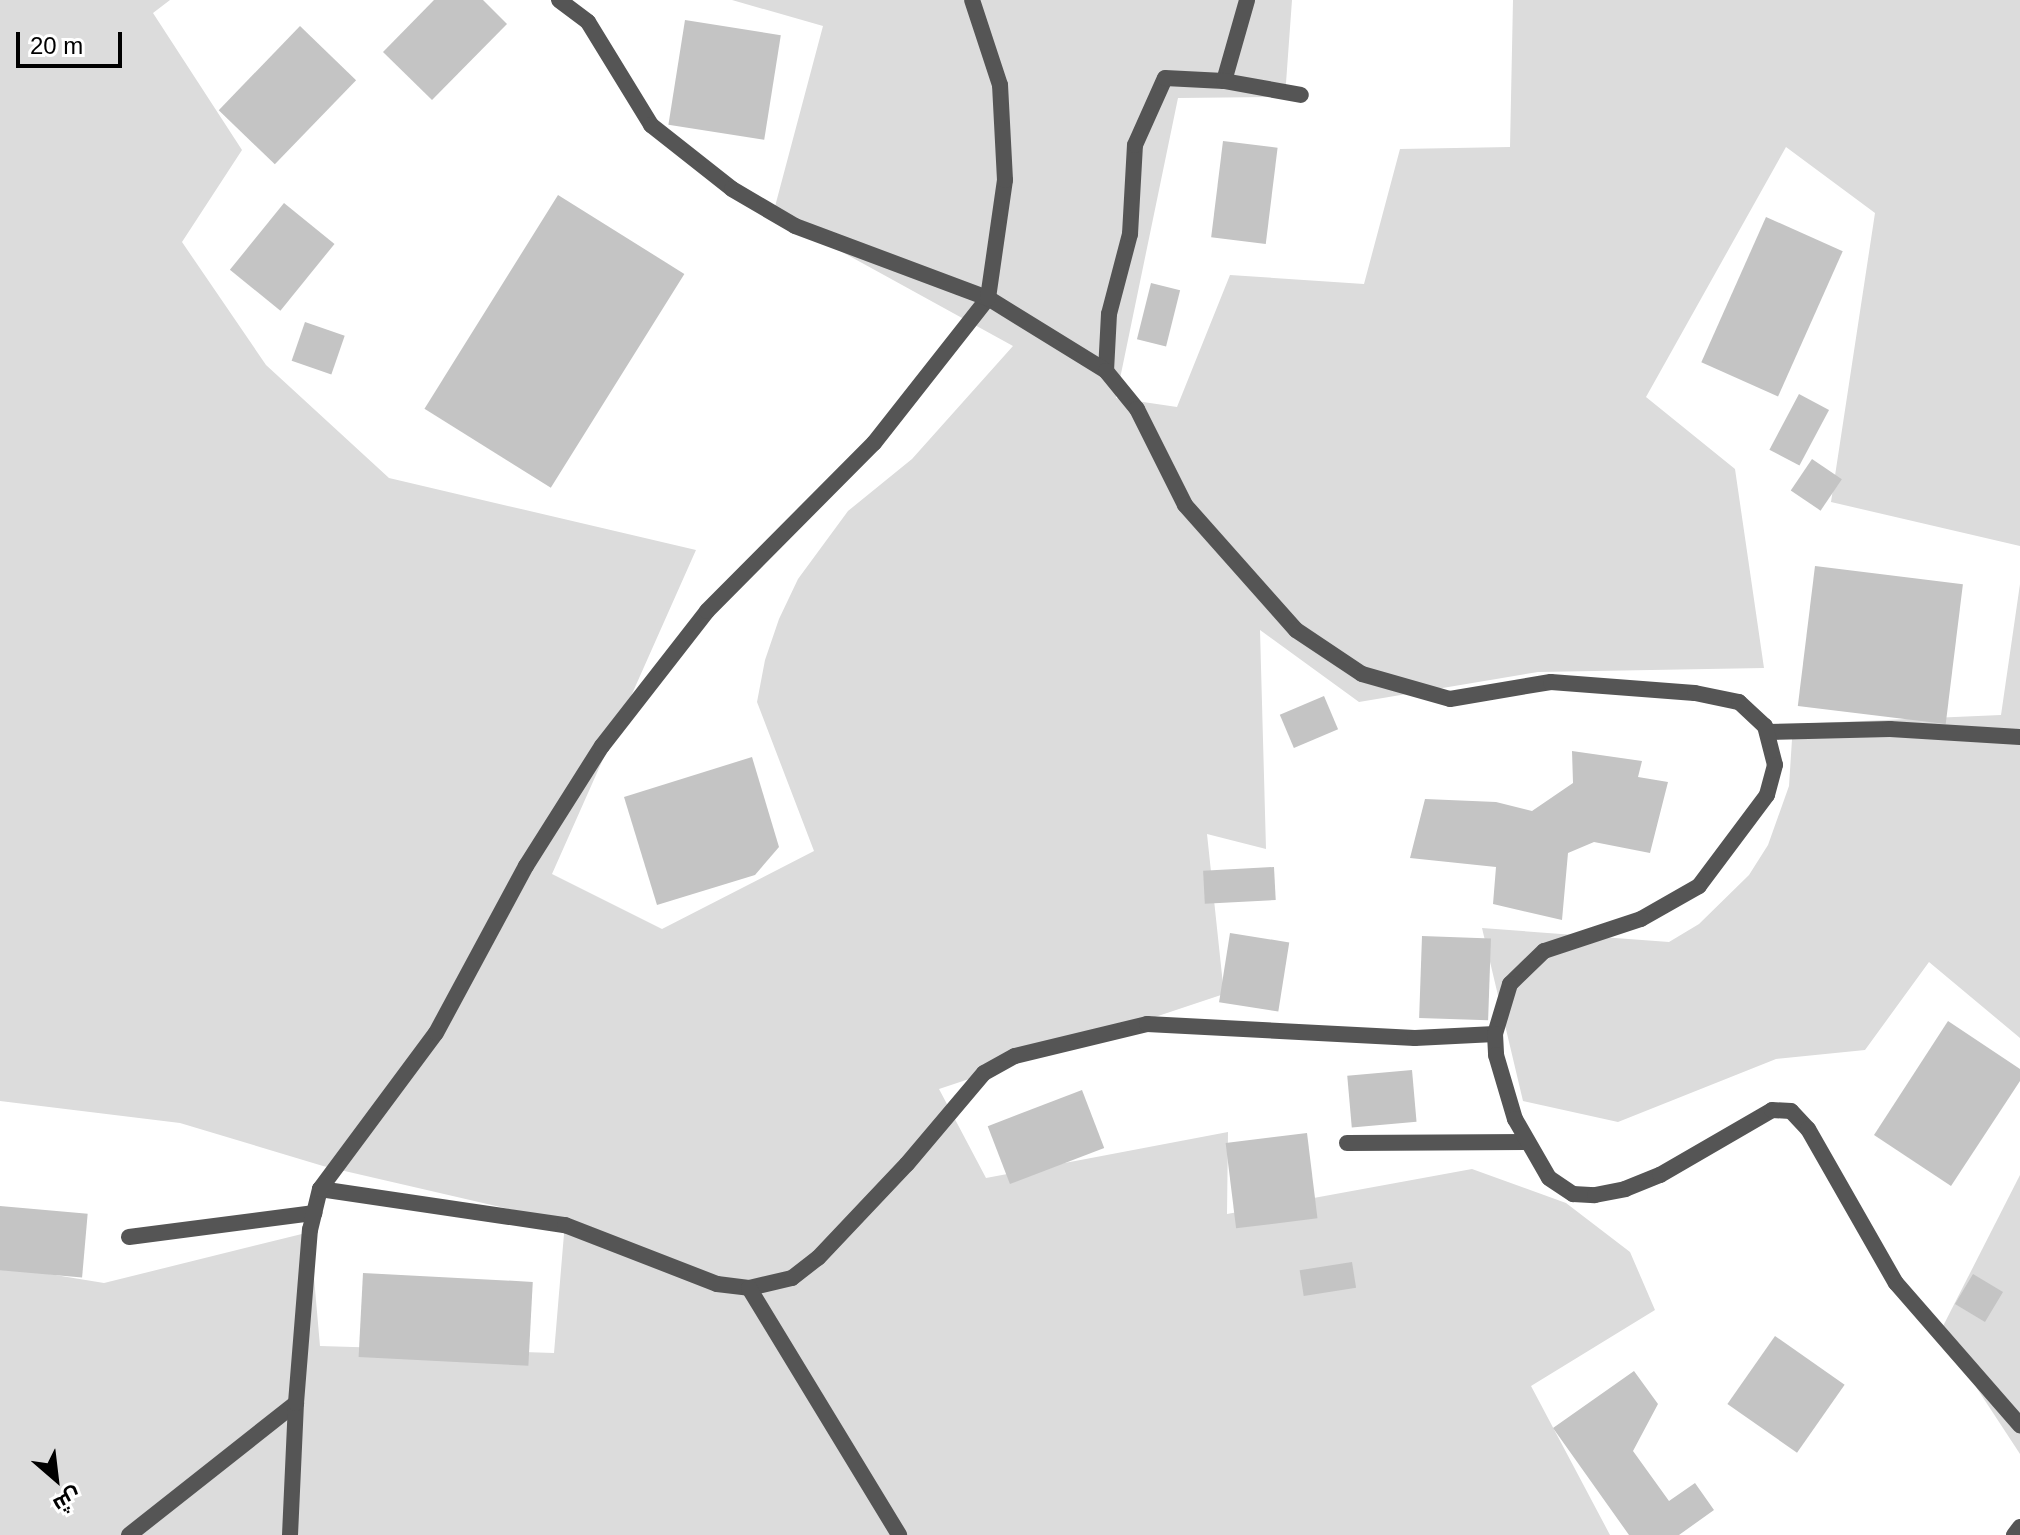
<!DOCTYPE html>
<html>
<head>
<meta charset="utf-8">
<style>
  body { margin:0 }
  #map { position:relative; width:2020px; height:1535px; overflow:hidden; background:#fff; font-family:Helvetica,Cairo,sans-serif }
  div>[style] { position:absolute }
  .green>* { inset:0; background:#dcdcdc }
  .building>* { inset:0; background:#c4c4c4; transform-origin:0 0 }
  .minor>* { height:16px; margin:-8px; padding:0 8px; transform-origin:8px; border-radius:8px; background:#555 }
  .tertiary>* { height:16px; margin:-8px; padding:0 8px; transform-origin:8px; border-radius:8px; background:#555 }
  span { translate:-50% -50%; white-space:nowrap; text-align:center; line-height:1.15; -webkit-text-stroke:7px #fff; paint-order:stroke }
  .north { position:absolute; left:16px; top:1439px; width:80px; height:80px; -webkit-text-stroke:6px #fff; paint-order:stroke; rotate:152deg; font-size:22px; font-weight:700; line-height:32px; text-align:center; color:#000 }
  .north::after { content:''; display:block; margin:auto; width:28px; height:36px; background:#000; clip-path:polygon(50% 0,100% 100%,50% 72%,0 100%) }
  .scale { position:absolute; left:16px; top:32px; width:106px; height:36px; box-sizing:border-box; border:4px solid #000; border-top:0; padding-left:10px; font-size:24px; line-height:28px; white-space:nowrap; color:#000; -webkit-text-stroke:6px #fff; paint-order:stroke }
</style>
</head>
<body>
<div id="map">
  <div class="green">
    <i style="clip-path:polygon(0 0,170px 0,153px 13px,242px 150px,182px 242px,266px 365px,389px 478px,696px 550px,552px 874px,662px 929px,814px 851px,757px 702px,765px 660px,779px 619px,798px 579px,848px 511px,912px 459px,1013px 346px,773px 214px,823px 26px,732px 0,1292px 0,1285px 97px,1178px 98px,1116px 398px,1177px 407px,1230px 275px,1364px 284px,1400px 149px,1510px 147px,1513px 0,2020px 0,2020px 546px,1831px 502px,1875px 213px,1786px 147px,1646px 397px,1735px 469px,1764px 668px,1538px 672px,1359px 702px,1260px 630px,1266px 849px,1207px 834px,1224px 994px,939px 1089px,986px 1178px,1228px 1132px,1227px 1214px,1472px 1169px,1566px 1203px,1630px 1252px,1655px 1310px,1531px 1386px,1610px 1535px,0 1535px,0 1266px,104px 1283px,310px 1232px,320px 1346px,554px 1353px,565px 1222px,323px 1166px,180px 1123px,0 1101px)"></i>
    <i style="clip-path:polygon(2020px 584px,2020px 1038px,1929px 962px,1865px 1050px,1776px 1059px,1618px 1122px,1523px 1101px,1482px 928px,1669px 942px,1699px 924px,1749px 875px,1768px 845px,1789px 786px,1793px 724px,2001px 715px)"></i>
    <i style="clip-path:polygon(2020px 1175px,2020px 1454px,1940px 1332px)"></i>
  </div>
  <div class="building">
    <i style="clip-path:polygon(434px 0,483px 0,507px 24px,432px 100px,383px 52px)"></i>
    <i style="left:685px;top:20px;width:97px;height:106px;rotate:9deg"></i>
    <i style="left:300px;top:26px;width:78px;height:117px;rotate:44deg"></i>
    <i style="left:1223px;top:141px;width:55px;height:97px;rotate:7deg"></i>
    <i style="left:558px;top:195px;width:149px;height:252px;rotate:32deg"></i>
    <i style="left:284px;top:203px;width:65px;height:86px;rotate:39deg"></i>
    <i style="left:1766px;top:217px;width:84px;height:159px;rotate:24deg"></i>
    <i style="left:1151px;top:283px;width:30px;height:58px;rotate:14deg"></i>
    <i style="left:305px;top:322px;width:42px;height:41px;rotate:19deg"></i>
    <i style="left:1799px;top:394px;width:34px;height:63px;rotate:28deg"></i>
    <i style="left:1812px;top:459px;width:36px;height:38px;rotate:34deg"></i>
    <i style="left:1815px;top:566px;width:149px;height:141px;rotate:7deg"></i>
    <i style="left:1324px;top:696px;width:36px;height:48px;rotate:67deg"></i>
    <i style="clip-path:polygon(1572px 751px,1642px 761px,1638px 777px,1668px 782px,1650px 853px,1594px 842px,1568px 853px,1562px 920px,1493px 904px,1496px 867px,1410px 858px,1425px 799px,1496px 802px,1532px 811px,1573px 783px)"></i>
    <i style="clip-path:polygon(752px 757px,779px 847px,755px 875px,657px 905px,624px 797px)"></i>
    <i style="left:1274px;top:867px;width:33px;height:71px;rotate:87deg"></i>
    <i style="left:1230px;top:933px;width:60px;height:70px;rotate:9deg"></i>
    <i style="left:1422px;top:936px;width:69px;height:82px;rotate:2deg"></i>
    <i style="clip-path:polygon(1948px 1021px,2020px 1069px,2020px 1081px,1951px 1186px,1874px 1135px)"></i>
    <i style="left:1412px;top:1070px;width:52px;height:65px;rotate:85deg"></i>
    <i style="left:1082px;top:1090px;width:62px;height:101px;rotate:69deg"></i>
    <i style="left:1307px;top:1133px;width:86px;height:82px;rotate:83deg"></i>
    <i style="left:0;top:1206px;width:88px;height:64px;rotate:5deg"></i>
    <i style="left:1352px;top:1262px;width:26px;height:53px;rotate:81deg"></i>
    <i style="left:363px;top:1273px;width:170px;height:84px;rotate:3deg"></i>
    <i style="left:1973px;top:1274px;width:35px;height:35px;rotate:31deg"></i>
    <i style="left:1775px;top:1336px;width:85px;height:83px;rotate:35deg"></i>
    <i style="clip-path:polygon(1634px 1371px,1658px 1404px,1633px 1451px,1669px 1501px,1695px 1483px,1714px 1510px,1679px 1535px,1629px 1535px,1553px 1428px)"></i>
  </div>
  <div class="minor">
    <i style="left:1224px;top:81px;width:84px;rotate:-74.1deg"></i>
    <i style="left:1106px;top:371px;width:57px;rotate:-87deg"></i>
    <i style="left:1109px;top:314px;width:83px;rotate:-75.3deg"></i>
    <i style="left:1130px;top:234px;width:89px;rotate:-86.8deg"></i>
    <i style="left:1135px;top:145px;width:73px;rotate:-65.9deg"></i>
    <i style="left:1165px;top:78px;width:59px;rotate:2.9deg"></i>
    <i style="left:1224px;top:81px;width:78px;rotate:10.3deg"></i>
    <i style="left:1767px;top:732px;width:123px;rotate:-1.4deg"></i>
    <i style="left:1890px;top:729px;width:130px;rotate:3.5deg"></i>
    <i style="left:1347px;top:1143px;width:180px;rotate:-0.3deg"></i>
    <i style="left:320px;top:1189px;width:248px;rotate:8.4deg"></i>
    <i style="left:565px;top:1225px;width:163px;rotate:21.2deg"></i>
    <i style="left:717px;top:1284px;width:32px;rotate:7deg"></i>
    <i style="left:749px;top:1288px;width:44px;rotate:-13.1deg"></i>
    <i style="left:792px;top:1278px;width:33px;rotate:-38deg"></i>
    <i style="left:818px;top:1258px;width:129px;rotate:-46.6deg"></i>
    <i style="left:907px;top:1164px;width:119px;rotate:-49.8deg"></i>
    <i style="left:984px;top:1073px;width:35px;rotate:-29deg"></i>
    <i style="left:1015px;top:1056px;width:136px;rotate:-13.6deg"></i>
    <i style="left:1147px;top:1024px;width:268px;rotate:3deg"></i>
    <i style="left:1415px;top:1038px;width:80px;rotate:-2.9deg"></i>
    <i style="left:129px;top:1237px;width:187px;rotate:-7.4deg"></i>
    <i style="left:749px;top:1288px;width:289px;rotate:58.7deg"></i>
    <i style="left:129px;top:1535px;width:213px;rotate:-38.3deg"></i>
    <i style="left:290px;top:1535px;width:132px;rotate:-87.4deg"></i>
    <i style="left:296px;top:1403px;width:174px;rotate:-85.4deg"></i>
    <i style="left:310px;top:1230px;width:42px;rotate:-76.3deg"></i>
    <i style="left:320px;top:1189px;width:194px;rotate:-53.4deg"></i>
    <i style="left:436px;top:1033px;width:190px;rotate:-61.7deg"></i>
    <i style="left:526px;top:866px;width:142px;rotate:-57.7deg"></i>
    <i style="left:602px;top:746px;width:171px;rotate:-52.1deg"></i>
    <i style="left:707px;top:611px;width:237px;rotate:-45.2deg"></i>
    <i style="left:874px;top:443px;width:184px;rotate:-51.8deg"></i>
    <i style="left:988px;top:298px;width:139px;rotate:31.7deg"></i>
    <i style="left:1106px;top:371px;width:49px;rotate:50.8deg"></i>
    <i style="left:1137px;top:409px;width:107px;rotate:63.4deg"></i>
    <i style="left:1185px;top:505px;width:167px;rotate:48.4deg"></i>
    <i style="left:1296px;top:630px;width:79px;rotate:33.7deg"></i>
    <i style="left:1362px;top:674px;width:91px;rotate:15.9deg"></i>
    <i style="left:1450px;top:699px;width:102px;rotate:-9.6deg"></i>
    <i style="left:1551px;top:682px;width:144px;rotate:4.4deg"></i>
    <i style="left:1695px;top:693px;width:45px;rotate:11.6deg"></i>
    <i style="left:1739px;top:702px;width:35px;rotate:43deg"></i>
    <i style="left:1765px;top:726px;width:40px;rotate:75.6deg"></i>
    <i style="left:1775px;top:765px;width:31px;rotate:105deg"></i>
    <i style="left:1767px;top:795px;width:114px;rotate:126.8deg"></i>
    <i style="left:1699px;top:886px;width:67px;rotate:150.4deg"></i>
    <i style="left:1641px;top:919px;width:102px;rotate:161.7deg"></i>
    <i style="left:1544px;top:951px;width:47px;rotate:135.9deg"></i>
    <i style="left:1510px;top:984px;width:52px;rotate:106.7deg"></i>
    <i style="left:1495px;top:1034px;width:21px;rotate:87deg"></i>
    <i style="left:1496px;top:1055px;width:67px;rotate:73.5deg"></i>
    <i style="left:1515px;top:1119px;width:68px;rotate:60deg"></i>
    <i style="left:1549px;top:1178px;width:29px;rotate:34deg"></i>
    <i style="left:1573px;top:1194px;width:22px;rotate:3deg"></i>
    <i style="left:1595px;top:1195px;width:31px;rotate:-11deg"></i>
    <i style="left:1625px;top:1189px;width:38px;rotate:-22deg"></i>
    <i style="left:1660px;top:1175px;width:129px;rotate:-30.1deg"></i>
    <i style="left:1772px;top:1110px;width:19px;rotate:3deg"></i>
    <i style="left:1791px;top:1111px;width:25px;rotate:47deg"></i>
    <i style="left:1808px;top:1129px;width:177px;rotate:60.3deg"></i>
    <i style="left:1896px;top:1283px;width:189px;rotate:48.9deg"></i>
    <i style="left:2014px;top:1535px;width:10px;rotate:-53deg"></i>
  </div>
  <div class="tertiary">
    <i style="left:559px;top:0;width:36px;rotate:37deg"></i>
    <i style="left:588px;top:22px;width:121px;rotate:58.5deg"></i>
    <i style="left:651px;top:125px;width:103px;rotate:38.3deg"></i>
    <i style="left:732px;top:189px;width:73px;rotate:30.4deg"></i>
    <i style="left:795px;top:226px;width:206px;rotate:20.5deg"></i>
    <i style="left:988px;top:298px;width:119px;rotate:-81.8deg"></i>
    <i style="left:1005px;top:180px;width:95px;rotate:-93deg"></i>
    <i style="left:1000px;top:85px;width:89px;rotate:-108.2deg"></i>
  </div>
  <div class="north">ش</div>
  <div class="scale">20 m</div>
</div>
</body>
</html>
